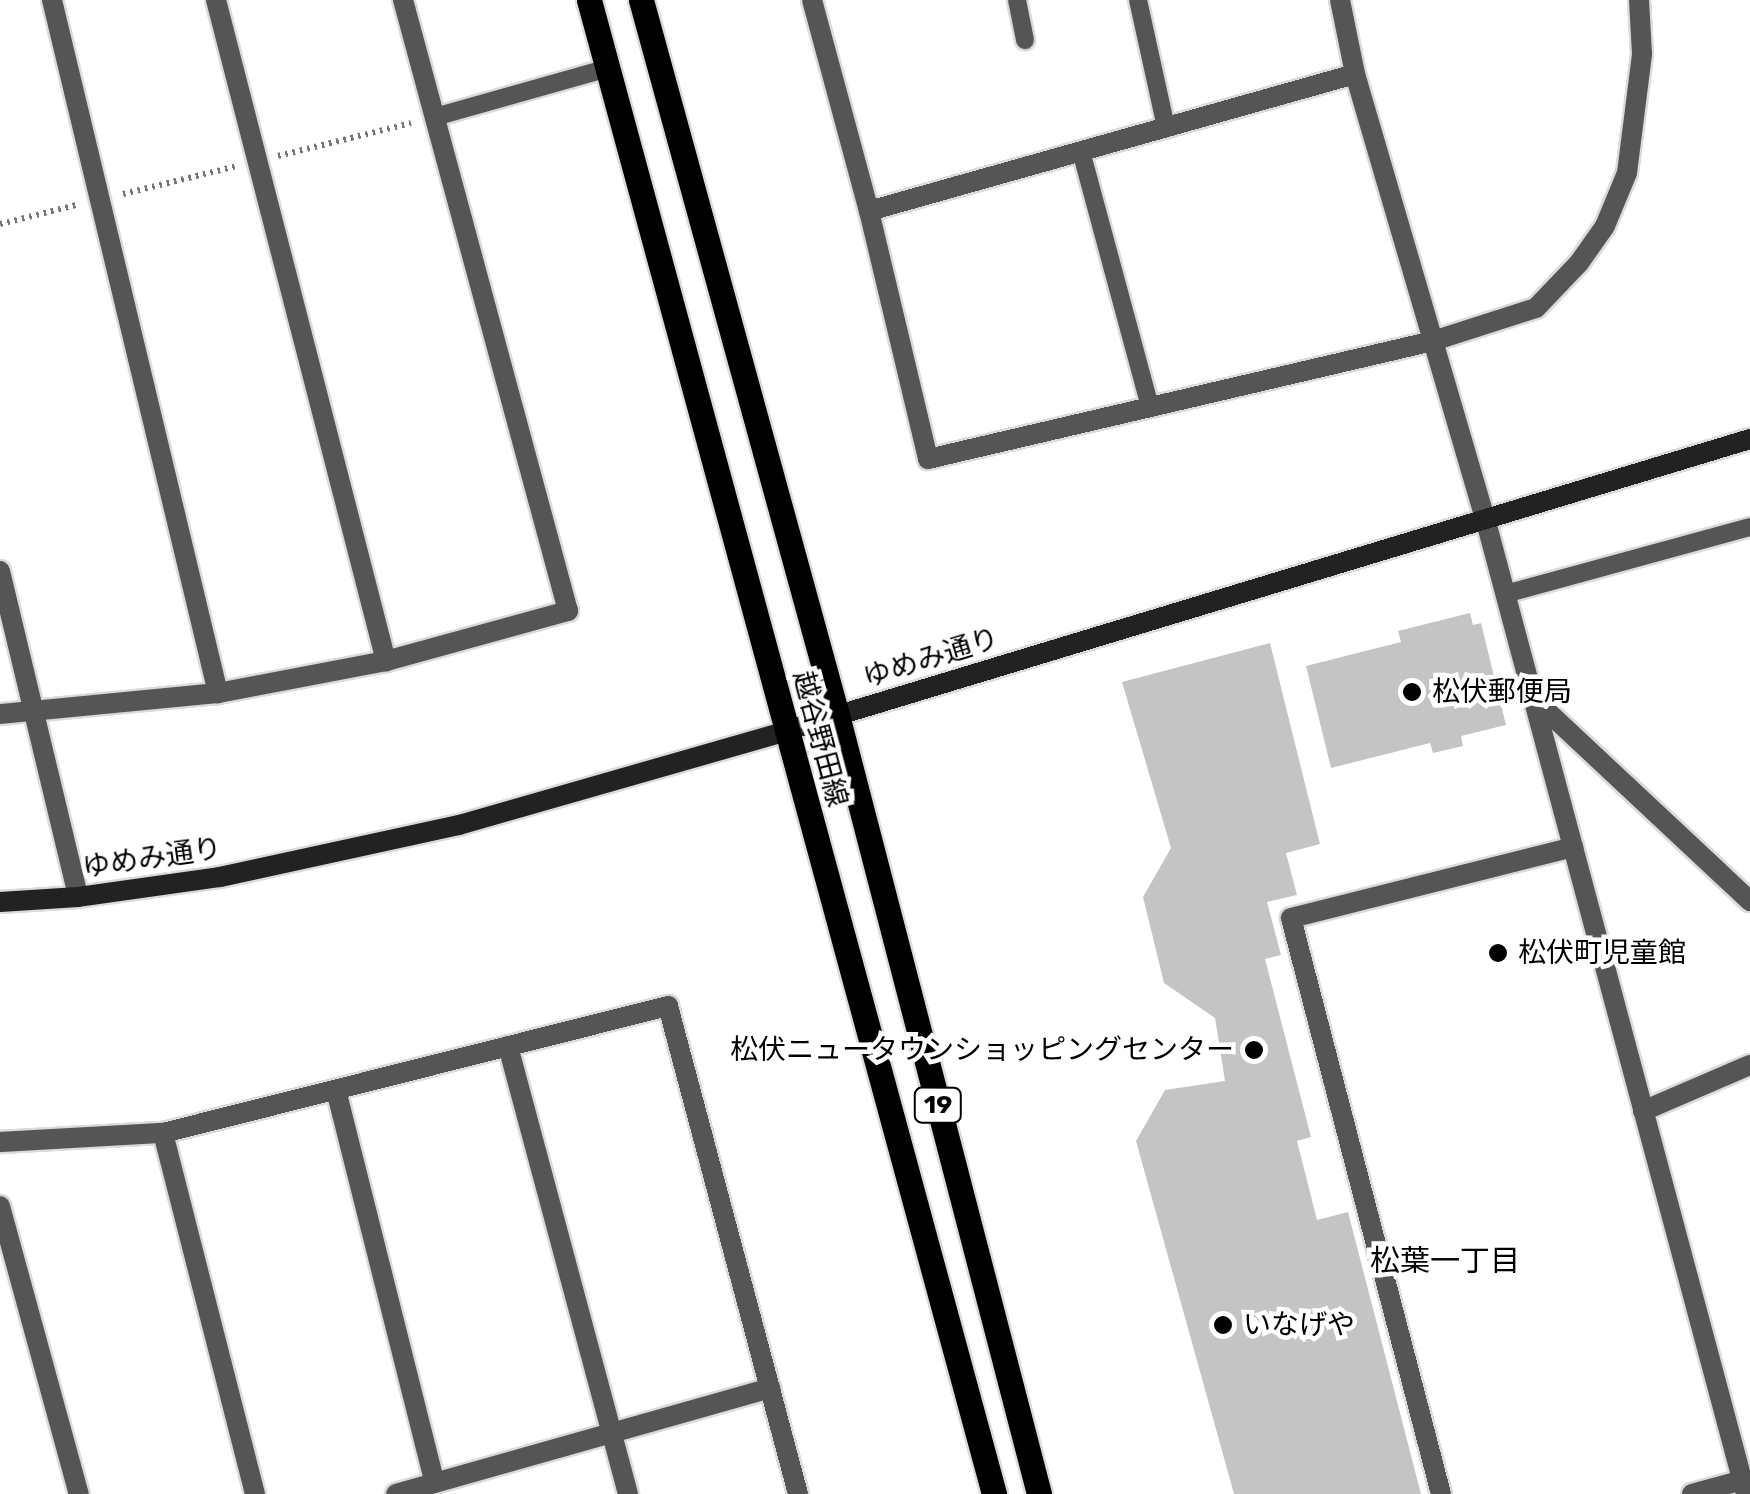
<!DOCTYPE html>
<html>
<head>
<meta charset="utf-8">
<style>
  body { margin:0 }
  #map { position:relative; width:1750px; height:1494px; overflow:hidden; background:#fff; font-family:Rubik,"Noto Sans JP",sans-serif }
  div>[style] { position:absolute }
  .building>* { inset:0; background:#c4c4c4 }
  .path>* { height:6px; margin-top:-3px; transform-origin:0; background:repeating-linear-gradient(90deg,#777 0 2.5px,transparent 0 7.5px) }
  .roads { filter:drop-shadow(2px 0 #dbdbdb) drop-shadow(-2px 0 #dbdbdb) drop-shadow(0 2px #dbdbdb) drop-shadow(0 -2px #dbdbdb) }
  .lane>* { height:18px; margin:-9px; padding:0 9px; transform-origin:9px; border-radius:9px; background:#555 }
  .street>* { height:20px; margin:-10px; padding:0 10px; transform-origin:10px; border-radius:10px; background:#555 }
  .secondary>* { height:20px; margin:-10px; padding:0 10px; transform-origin:10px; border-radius:10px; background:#222 }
  .primary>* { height:25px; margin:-12.5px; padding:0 12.5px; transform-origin:12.5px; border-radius:12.5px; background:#000 }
  .dots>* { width:28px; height:28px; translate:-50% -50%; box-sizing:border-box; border:5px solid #fff; border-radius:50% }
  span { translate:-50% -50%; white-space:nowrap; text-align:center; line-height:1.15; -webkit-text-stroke:9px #fff; paint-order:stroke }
  .shield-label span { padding:2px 8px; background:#fff; border:2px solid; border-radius:8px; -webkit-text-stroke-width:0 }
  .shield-label { font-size:25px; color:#000; font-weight:700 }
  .street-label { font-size:28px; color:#000 }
  .poi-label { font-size:28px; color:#000 }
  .left { translate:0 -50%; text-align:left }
  .right { translate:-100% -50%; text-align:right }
  .neighbourhood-label { font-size:30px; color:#000 }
</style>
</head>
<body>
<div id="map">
  <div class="building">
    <i style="clip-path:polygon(1470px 613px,1473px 625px,1481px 623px,1506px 725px,1461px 736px,1463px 746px,1433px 753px,1430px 743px,1331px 768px,1306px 666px,1401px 642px,1398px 631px)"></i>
    <i style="clip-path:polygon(1270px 643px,1320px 844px,1286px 853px,1297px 895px,1267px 902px,1281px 955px,1265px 959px,1311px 1137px,1297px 1141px,1317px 1220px,1348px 1212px,1421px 1494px,1234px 1494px,1136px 1141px,1165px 1090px,1225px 1081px,1215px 1018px,1164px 983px,1143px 897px,1171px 848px,1122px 682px)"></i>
  </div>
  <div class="path">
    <i style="left:278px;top:156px;width:137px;rotate:-13.9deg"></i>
    <i style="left:123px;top:194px;width:117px;rotate:-13.8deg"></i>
    <i style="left:0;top:224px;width:78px;rotate:-14deg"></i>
  </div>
  <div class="roads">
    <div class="lane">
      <i style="left:1017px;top:0;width:41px;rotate:78.7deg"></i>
      <i style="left:1138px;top:0;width:130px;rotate:77.6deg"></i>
      <i style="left:435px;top:117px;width:180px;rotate:-15.8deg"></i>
      <i style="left:1081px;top:151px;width:265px;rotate:74.9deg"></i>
      <i style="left:1505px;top:594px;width:254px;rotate:-15.3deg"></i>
    </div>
    <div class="street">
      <i style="left:52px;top:0;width:713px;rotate:76.53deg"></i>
      <i style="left:216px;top:0;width:683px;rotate:75.58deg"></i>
      <i style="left:812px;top:0;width:219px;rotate:74.9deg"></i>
      <i style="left:869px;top:211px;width:255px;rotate:76.6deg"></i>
      <i style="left:928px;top:459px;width:519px;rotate:-13.15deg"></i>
      <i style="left:1433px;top:341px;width:108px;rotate:-17.8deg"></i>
      <i style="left:1536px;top:308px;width:62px;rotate:-46.3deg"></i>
      <i style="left:1579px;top:263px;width:45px;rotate:-54.9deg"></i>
      <i style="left:1605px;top:226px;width:57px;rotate:-67.5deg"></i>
      <i style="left:1627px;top:173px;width:120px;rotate:-82.8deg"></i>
      <i style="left:1642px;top:54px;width:54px;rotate:-93.2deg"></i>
      <i style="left:1340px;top:0;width:76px;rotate:78.5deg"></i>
      <i style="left:1355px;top:74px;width:463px;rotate:73.7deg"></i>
      <i style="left:1485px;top:518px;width:1010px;rotate:75.03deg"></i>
      <i style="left:869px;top:211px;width:505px;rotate:-15.74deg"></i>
      <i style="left:0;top:571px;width:335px;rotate:76.5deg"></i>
      <i style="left:1534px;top:699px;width:296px;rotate:43.1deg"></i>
      <i style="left:0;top:714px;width:219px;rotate:-5.5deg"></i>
      <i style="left:218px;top:693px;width:171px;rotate:-10.8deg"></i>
      <i style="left:386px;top:661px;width:189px;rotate:-15.4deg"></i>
      <i style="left:568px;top:611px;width:633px;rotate:-105.11deg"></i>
      <i style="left:508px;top:1046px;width:464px;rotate:75deg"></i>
      <i style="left:336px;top:1090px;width:405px;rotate:75.9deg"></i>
      <i style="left:1643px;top:1111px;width:116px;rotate:-23.3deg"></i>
      <i style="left:163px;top:1133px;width:373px;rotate:75.7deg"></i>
      <i style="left:0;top:1142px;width:163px;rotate:-3.2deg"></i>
      <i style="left:163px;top:1133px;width:521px;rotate:-14.12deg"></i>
      <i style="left:668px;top:1006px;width:505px;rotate:75.08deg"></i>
      <i style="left:0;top:1206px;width:299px;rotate:74.7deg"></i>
      <i style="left:396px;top:1494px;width:389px;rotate:-15.8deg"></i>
      <i style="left:1441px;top:1494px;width:595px;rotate:-104.6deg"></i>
      <i style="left:1291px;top:918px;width:291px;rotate:-14.1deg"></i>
      <i style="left:1692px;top:1494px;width:53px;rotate:-15.4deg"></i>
    </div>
    <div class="secondary">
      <i style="left:0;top:902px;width:78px;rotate:-3.7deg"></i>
      <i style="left:78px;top:897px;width:143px;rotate:-8deg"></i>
      <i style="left:220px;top:877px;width:245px;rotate:-12.3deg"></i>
      <i style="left:459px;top:825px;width:340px;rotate:-16deg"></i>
      <i style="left:786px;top:731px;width:1007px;rotate:-16.85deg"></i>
    </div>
    <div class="primary">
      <i style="left:589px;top:0;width:1548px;rotate:74.83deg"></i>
      <i style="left:641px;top:0;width:741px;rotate:74.67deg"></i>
      <i style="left:837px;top:715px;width:805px;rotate:75.46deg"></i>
    </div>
  </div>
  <div class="dots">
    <i style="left:1412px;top:692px;background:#000"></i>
    <i style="left:1498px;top:953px;background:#000"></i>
    <i style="left:1254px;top:1050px;background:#000"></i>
    <i style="left:1223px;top:1325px;background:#000"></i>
  </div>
  <div class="shield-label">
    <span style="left:938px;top:1105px">19</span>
  </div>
  <div class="street-label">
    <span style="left:931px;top:658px;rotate:-17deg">ゆめみ通り</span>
    <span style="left:820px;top:739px;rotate:75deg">越谷野田線</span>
    <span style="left:152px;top:858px;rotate:-8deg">ゆめみ通り</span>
  </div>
  <div class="poi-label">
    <span class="left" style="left:1432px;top:692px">松伏郵便局</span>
    <span class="left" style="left:1518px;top:953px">松伏町児童館</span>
    <span class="right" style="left:1234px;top:1050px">松伏ニュータウンショッピングセンター</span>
    <span class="left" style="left:1243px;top:1325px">いなげや</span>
  </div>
  <div class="neighbourhood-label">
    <span style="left:1445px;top:1261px">松葉一丁目</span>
  </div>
</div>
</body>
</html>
